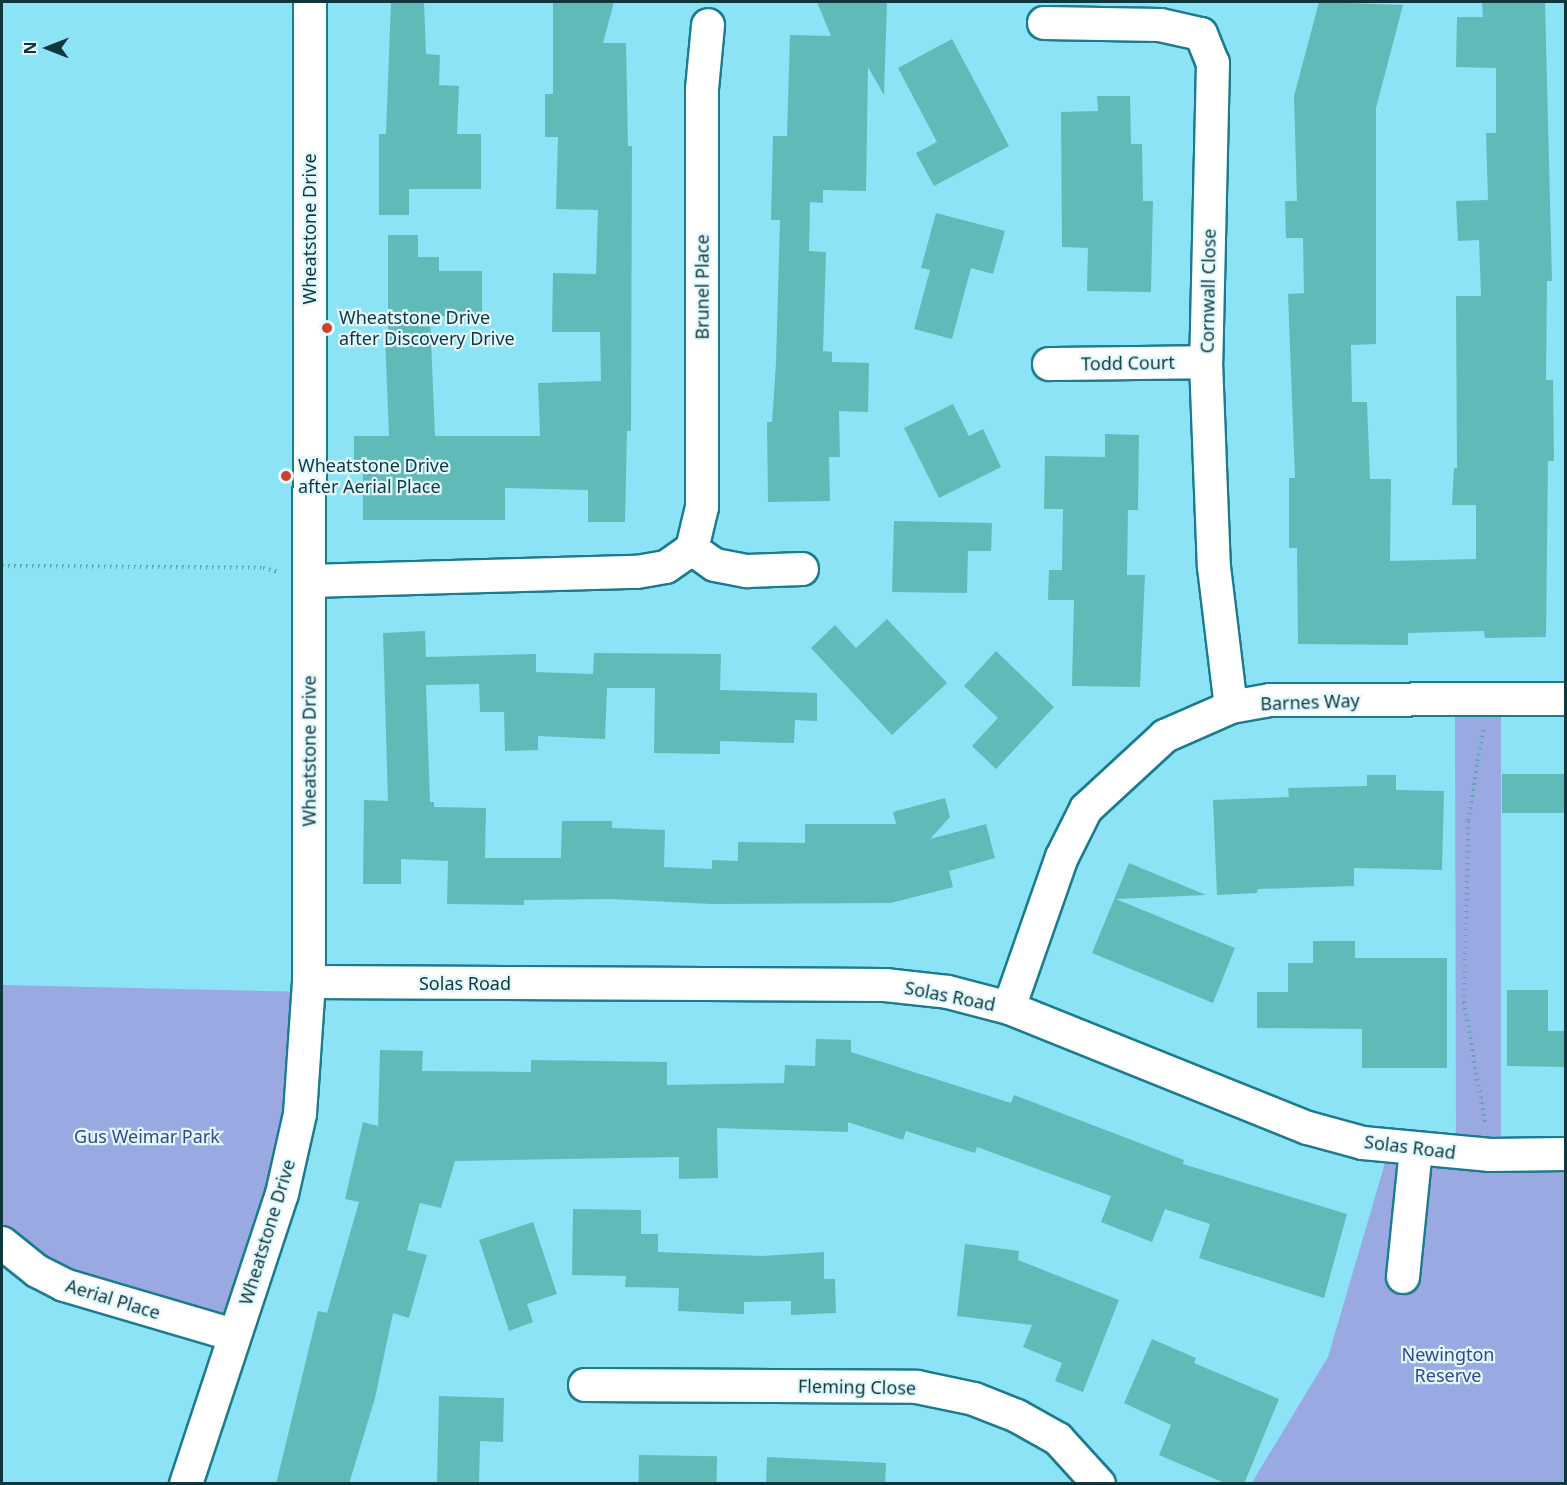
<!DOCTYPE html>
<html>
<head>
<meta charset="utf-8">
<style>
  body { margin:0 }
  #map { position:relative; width:1567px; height:1485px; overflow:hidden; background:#8be3f5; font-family:"Noto Sans",sans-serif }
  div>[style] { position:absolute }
  .green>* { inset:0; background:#9aa9e2 }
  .building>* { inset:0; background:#60bbb8; transform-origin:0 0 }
  .path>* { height:4px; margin-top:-2px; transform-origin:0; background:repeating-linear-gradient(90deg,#5ea4b2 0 1.5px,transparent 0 6px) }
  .roads { filter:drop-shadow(2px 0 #1a7c8d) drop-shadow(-2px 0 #1a7c8d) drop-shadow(0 2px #1a7c8d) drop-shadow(0 -2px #1a7c8d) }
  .minor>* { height:32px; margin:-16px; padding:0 16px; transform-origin:16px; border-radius:16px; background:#fff }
  .dots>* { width:16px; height:16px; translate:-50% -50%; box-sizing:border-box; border:3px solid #e1f9ff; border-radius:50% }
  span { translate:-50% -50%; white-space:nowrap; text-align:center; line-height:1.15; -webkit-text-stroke:4.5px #e1f9ff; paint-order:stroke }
  .street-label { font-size:18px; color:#10363d }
  .poi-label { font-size:18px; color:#10363d }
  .left { translate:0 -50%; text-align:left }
  .park-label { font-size:18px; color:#38458c }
  .frame { position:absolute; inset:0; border:3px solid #10363d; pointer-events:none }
  .north { position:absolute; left:18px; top:18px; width:60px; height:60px; -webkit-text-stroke:4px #e1f9ff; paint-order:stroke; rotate:270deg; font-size:16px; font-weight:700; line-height:24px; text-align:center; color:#10363d }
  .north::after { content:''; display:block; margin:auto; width:21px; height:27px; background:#10363d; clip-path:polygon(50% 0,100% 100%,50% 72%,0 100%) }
</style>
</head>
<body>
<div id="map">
  <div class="green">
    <i style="clip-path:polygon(1455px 700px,1501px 700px,1501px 1154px,1565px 1154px,1565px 1483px,1251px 1484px,1328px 1357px,1390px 1146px,1456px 1152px)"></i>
    <i style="clip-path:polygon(2px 985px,309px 992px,300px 1114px,234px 1335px,64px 1285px,2px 1243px)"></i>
  </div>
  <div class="building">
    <i style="clip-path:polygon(391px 2px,424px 2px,426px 54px,440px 55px,439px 85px,459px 86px,457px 134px,481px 134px,481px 189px,409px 189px,409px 215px,379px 215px,379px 134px,386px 134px)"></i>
    <i style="clip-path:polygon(553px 2px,614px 2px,603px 43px,626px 43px,628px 146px,632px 146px,631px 431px,627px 431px,625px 522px,588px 522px,588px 490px,505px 488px,505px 520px,363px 520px,363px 473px,354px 473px,354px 436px,389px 436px,385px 335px,388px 334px,388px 235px,418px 235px,418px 257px,439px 257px,439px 271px,482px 271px,482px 316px,430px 316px,435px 436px,540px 436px,538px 383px,601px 381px,600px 332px,552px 332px,553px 273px,596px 274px,598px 210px,556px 209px,558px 137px,545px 137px,545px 94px,553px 94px)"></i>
    <i style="clip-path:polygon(817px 2px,887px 2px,884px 95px,868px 67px,866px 191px,823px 190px,823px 203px,810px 202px,809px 251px,826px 252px,823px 351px,832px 352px,832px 362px,869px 363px,868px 412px,839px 411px,840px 457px,829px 457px,830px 501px,768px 502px,767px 422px,772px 422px,776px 363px,780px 220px,771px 220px,773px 136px,787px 136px,790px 35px,831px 36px)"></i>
    <i style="clip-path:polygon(1319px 2px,1403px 5px,1376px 108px,1376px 344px,1351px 345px,1352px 402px,1367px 402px,1370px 479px,1391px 479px,1390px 561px,1476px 559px,1476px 505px,1452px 505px,1454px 468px,1457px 468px,1456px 296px,1481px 296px,1479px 240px,1458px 241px,1456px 201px,1488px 200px,1486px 133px,1496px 133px,1496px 68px,1456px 67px,1457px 17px,1483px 17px,1482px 2px,1545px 2px,1552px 281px,1547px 281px,1546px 380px,1553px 380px,1554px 461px,1548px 461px,1546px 637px,1485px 638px,1484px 631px,1408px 633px,1408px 645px,1298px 644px,1297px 548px,1289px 548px,1289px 478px,1295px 478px,1288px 294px,1304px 293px,1303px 238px,1286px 238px,1285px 201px,1297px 201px,1294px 96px)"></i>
    <i style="clip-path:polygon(952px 39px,1009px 146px,934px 186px,916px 153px,937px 142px,898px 68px)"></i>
    <i style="clip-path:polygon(1097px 96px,1130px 96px,1131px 144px,1142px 144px,1143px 201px,1153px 201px,1151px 292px,1087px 291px,1088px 248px,1062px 247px,1061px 112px,1098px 111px)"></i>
    <i style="clip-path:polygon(936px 213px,1005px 231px,993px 274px,971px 268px,952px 339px,914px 329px,930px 270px,921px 268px)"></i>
    <i style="clip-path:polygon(953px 404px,969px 436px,983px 429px,1001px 467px,939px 498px,904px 428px)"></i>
    <i style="clip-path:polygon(1105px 434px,1139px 435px,1138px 510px,1128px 510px,1127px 575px,1145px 575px,1140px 687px,1072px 686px,1074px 600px,1048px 600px,1049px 570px,1062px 570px,1063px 509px,1044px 509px,1045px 456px,1105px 457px)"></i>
    <i style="clip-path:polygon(894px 521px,992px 523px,991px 551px,968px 551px,967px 593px,892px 592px)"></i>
    <i style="clip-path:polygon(887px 619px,947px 683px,892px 735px,811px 648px,835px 625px,856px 648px)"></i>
    <i style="clip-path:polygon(425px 631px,426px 657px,536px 654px,536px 672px,593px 674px,594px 653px,721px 654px,720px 690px,817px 693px,817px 721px,795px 720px,794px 743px,720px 741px,720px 754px,654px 753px,655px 688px,607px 688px,605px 739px,538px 736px,538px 750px,505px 751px,504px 712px,480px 712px,479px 684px,426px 685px,430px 802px,434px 802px,434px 807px,486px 808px,485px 858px,561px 858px,562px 821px,612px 821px,612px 828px,665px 830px,664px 867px,712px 869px,712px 860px,738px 861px,738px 842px,805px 843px,805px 824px,896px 824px,893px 812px,945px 798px,950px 817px,930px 839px,986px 824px,995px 858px,949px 871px,953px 887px,891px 903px,712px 904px,611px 899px,524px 900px,524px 905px,447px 904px,448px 861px,401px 859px,401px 884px,363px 884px,364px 800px,388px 801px,383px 633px)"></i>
    <i style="clip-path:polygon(996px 651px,1054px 707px,996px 769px,972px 746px,998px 718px,964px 686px)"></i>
    <i style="left:1566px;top:774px;width:39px;height:64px;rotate:90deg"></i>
    <i style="clip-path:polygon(1367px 775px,1396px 775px,1396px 790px,1444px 791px,1442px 870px,1354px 868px,1354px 886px,1258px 889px,1257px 893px,1217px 895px,1213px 800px,1289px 797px,1288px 788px,1367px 786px)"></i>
    <i style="clip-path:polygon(1129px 863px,1206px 895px,1116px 899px,1235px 948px,1213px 1003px,1092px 953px)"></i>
    <i style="clip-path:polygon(1313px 941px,1355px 941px,1355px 958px,1447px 958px,1447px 1068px,1362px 1068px,1362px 1029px,1257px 1028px,1257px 992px,1288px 992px,1288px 963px,1313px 963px)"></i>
    <i style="clip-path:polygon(1507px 990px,1548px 990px,1548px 1031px,1566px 1031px,1566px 1067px,1507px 1066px)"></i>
    <i style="clip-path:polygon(816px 1039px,851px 1040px,851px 1052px,1011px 1103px,1014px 1095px,1184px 1160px,1183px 1164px,1347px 1214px,1324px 1298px,1199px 1258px,1210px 1224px,1165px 1209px,1152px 1242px,1101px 1222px,1111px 1196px,977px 1147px,975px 1153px,906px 1131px,903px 1140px,848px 1122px,848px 1132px,717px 1128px,718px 1178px,679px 1179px,679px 1157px,455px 1161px,441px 1208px,420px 1203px,407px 1250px,427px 1255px,409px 1318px,393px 1313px,375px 1398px,349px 1484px,276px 1484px,318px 1311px,327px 1313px,359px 1202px,345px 1199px,363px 1122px,378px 1126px,380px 1050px,423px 1051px,422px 1071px,531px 1072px,531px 1060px,667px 1062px,667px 1085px,784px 1083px,785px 1065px,815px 1066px)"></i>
    <i style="clip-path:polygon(573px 1209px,641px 1210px,641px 1234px,658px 1234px,658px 1252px,761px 1256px,824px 1252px,824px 1279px,835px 1279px,836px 1313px,791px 1315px,791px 1301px,744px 1302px,744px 1314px,678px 1311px,679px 1288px,625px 1287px,626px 1276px,572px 1275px)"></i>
    <i style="clip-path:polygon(533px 1222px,557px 1294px,527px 1304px,533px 1322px,509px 1331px,479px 1240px)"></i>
    <i style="clip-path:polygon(965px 1244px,1019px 1251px,1018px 1260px,1119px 1300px,1083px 1392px,1055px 1381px,1062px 1363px,1023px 1347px,1032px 1325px,957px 1316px)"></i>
    <i style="clip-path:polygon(1152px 1339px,1196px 1358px,1194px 1363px,1279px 1399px,1244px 1484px,1227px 1484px,1159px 1455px,1171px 1425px,1124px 1403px)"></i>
    <i style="clip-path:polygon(439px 1396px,504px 1398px,503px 1442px,480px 1441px,479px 1484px,437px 1484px)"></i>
    <i style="left:639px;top:1455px;width:78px;height:29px;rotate:1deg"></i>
    <i style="clip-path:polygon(767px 1457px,886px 1463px,885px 1484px,766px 1484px)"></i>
  </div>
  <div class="path">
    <i style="left:2px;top:566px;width:261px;rotate:0.4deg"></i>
    <i style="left:263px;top:568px;width:16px;rotate:14deg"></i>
    <i style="left:1483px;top:730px;width:92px;rotate:99.4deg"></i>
    <i style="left:1468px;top:821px;width:181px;rotate:91.3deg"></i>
    <i style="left:1464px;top:1002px;width:124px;rotate:80.2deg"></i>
  </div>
  <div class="roads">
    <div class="minor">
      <i style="left:1044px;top:23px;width:116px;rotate:1deg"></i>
      <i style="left:1160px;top:25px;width:42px;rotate:12.4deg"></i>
      <i style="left:1201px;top:34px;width:31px;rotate:68deg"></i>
      <i style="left:1213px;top:63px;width:299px;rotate:91.3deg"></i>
      <i style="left:1206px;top:362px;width:205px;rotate:87.8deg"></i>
      <i style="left:1214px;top:567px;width:141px;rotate:83.1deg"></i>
      <i style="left:1049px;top:364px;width:157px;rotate:-0.7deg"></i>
      <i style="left:692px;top:549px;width:43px;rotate:-76.6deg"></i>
      <i style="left:702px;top:507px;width:418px;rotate:-90deg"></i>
      <i style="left:702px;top:89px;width:64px;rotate:-84.6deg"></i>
      <i style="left:309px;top:581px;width:328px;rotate:-1.6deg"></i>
      <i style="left:637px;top:572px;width:29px;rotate:-10deg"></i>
      <i style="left:666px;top:567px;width:32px;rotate:-35deg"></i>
      <i style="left:692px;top:549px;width:28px;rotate:35deg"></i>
      <i style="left:715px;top:565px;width:33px;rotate:11deg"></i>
      <i style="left:747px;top:571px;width:55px;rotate:-2.1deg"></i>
      <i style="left:309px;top:982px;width:576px;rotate:0.3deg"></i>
      <i style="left:885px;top:985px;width:63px;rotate:6.3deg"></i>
      <i style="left:948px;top:992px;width:63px;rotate:14.7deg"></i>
      <i style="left:1009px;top:1008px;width:322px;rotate:21.9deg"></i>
      <i style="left:1308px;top:1128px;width:57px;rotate:15.3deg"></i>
      <i style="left:1363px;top:1143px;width:128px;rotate:5.4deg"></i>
      <i style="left:1490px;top:1155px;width:76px;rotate:-0.8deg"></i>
      <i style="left:1009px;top:1008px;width:160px;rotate:-70.7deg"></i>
      <i style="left:1062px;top:857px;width:54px;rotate:-63.4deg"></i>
      <i style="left:1086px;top:809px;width:108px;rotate:-42.7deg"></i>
      <i style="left:1165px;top:736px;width:72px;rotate:-23.7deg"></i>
      <i style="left:1231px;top:707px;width:40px;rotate:-10deg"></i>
      <i style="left:1270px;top:700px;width:296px;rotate:-0.2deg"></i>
      <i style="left:2px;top:1243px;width:45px;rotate:38.7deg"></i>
      <i style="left:37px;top:1271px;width:30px;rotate:27deg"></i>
      <i style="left:64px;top:1285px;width:177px;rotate:16.4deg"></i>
      <i style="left:1403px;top:1277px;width:128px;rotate:-84.2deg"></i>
      <i style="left:585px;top:1385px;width:332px;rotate:0.3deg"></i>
      <i style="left:917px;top:1387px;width:58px;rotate:11.9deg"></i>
      <i style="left:974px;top:1399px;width:46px;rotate:21.6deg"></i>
      <i style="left:1017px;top:1416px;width:47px;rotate:29.3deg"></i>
      <i style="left:1058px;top:1439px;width:61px;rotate:47.7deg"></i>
      <i style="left:186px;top:1484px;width:305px;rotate:-71.7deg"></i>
      <i style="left:282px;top:1194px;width:82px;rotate:-77.3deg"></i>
      <i style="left:300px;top:1114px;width:132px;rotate:-86.1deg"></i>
      <i style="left:309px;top:982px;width:980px;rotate:-89.94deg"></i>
    </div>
  </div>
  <div class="dots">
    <i style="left:327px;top:328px;background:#cd4128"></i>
    <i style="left:286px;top:476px;background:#cd4128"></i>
  </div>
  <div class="street-label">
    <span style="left:309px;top:229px;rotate:-90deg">Wheatstone Drive</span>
    <span style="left:702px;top:287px;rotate:-90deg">Brunel Place</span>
    <span style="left:1208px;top:291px;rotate:-89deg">Cornwall Close</span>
    <span style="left:1128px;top:363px;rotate:-1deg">Todd Court</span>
    <span style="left:1310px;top:702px;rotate:-2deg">Barnes Way</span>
    <span style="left:309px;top:751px;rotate:-90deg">Wheatstone Drive</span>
    <span style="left:465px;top:983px">Solas Road</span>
    <span style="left:950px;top:996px;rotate:11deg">Solas Road</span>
    <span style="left:1410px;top:1147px;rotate:7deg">Solas Road</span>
    <span style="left:267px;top:1232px;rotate:-73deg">Wheatstone Drive</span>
    <span style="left:113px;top:1299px;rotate:17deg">Aerial Place</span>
    <span style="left:857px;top:1387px;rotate:1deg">Fleming Close</span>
  </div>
  <div class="poi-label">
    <span class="left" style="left:339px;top:328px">Wheatstone Drive<br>after Discovery Drive</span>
    <span class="left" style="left:298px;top:476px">Wheatstone Drive<br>after Aerial Place</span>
  </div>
  <div class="park-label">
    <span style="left:147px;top:1136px">Gus Weimar Park</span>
    <span style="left:1448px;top:1365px">Newington<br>Reserve</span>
  </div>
  <div class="frame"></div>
  <div class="north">N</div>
</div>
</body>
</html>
